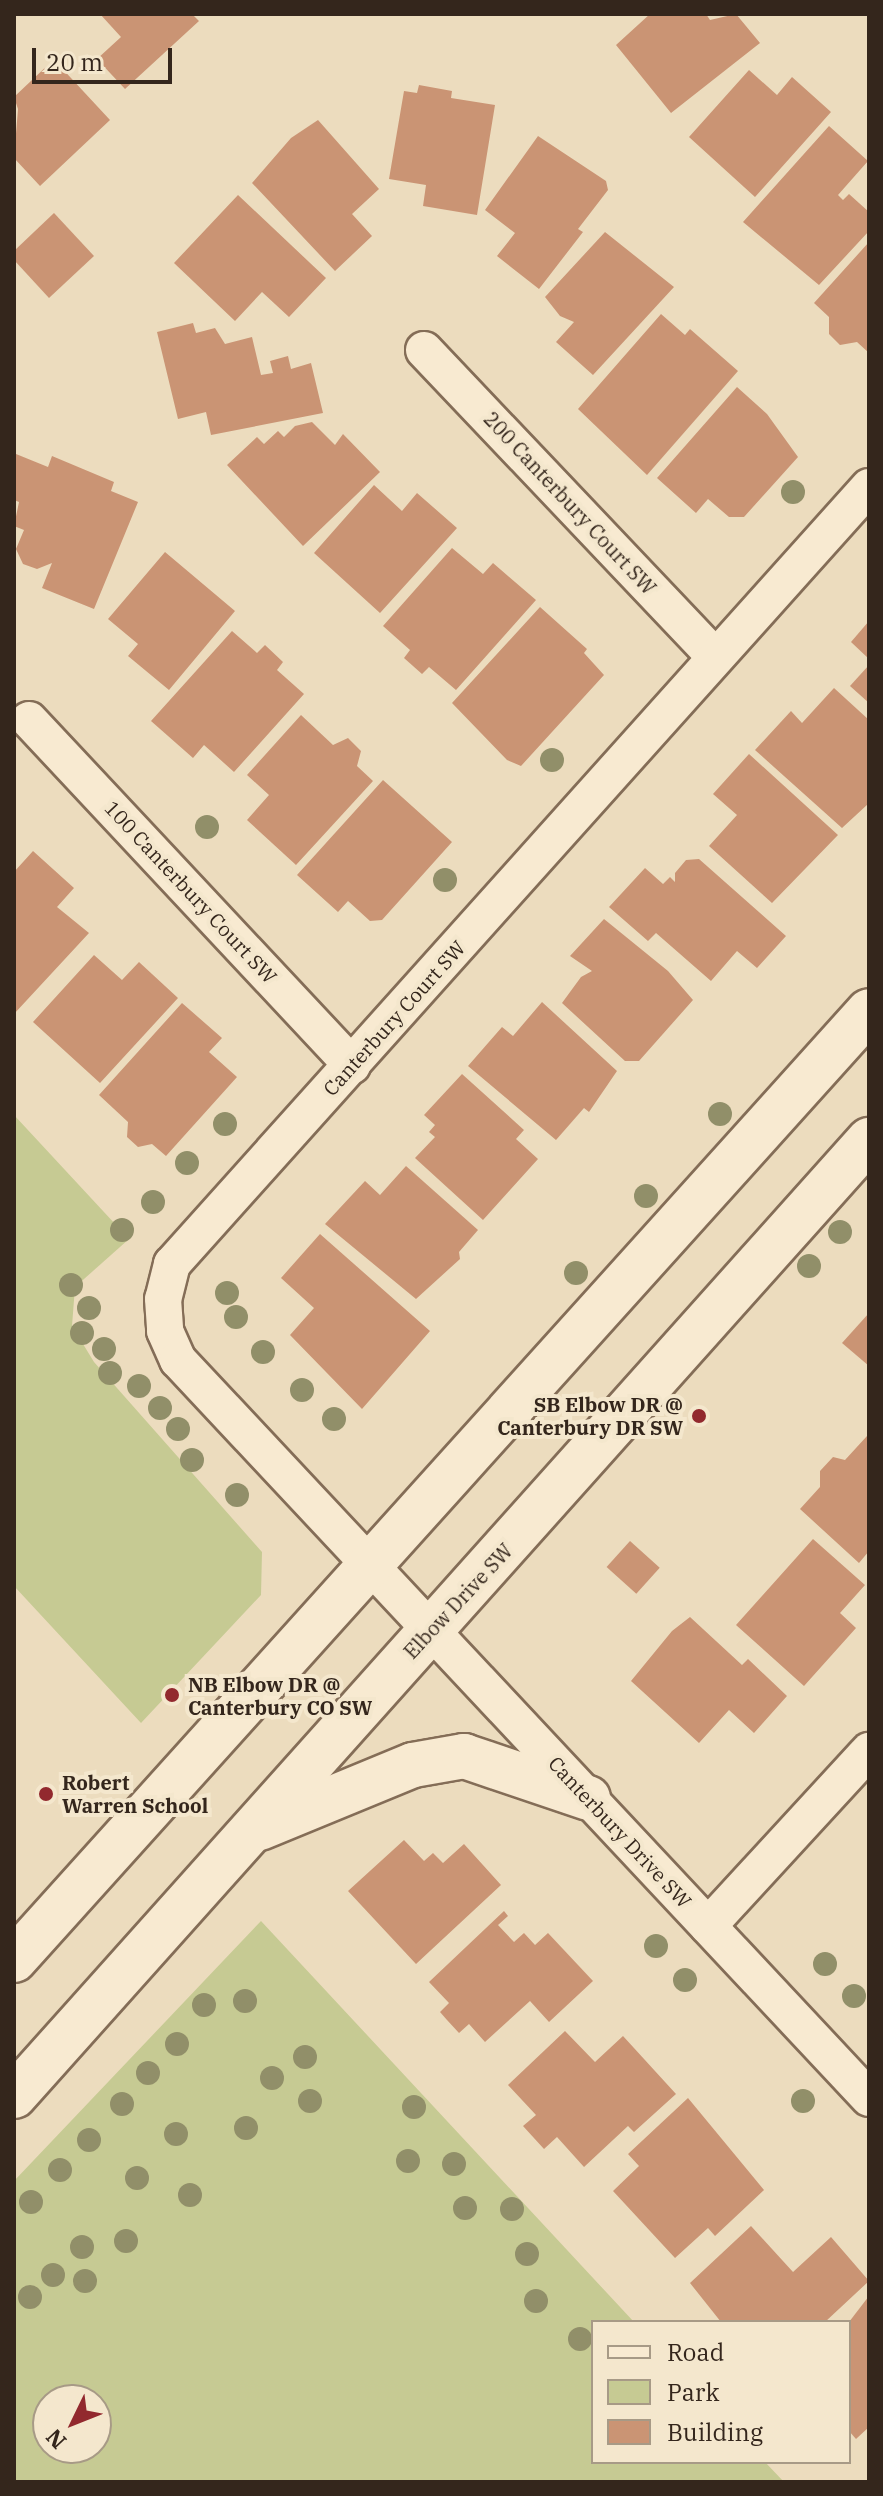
<!DOCTYPE html>
<html>
<head>
<meta charset="utf-8">
<style>
  body { margin:0 }
  #map { position:relative; width:883px; height:2496px; overflow:hidden; background:#ecdcbe; font-family:"IBM Plex Serif",serif }
  div>[style] { position:absolute }
  .green>* { inset:0; background:#c6ca93 }
  .building>* { inset:0; background:#ca9474; transform-origin:0 0 }
  .roads { filter:drop-shadow(2px 0 #846d57) drop-shadow(-2px 0 #846d57) drop-shadow(0 2px #846d57) drop-shadow(0 -2px #846d57) }
  .minor>* { height:36px; margin:-18px; padding:0 18px; transform-origin:18px; border-radius:18px; background:#f8ead1 }
  .tertiary>* { height:44px; margin:-22px; padding:0 22px; transform-origin:22px; border-radius:22px; background:#f8ead1 }
  .trees>* { width:24px; height:24px; margin:-12px; border-radius:50%; background:#918f69 }
  .dots>* { width:22px; height:22px; translate:-50% -50%; box-sizing:border-box; border:4px solid #f4e7cd; border-radius:50% }
  span { translate:-50% -50%; white-space:nowrap; text-align:center; line-height:1.15; -webkit-text-stroke:8px #f4e7cd; paint-order:stroke }
  .street-label { font-size:20px; color:#34261c }
  .poi-label { font-size:20px; color:#34261c; font-weight:700 }
  .right { translate:-100% -50%; text-align:right }
  .left { translate:0 -50%; text-align:left }
  .frame { position:absolute; inset:0; border:16px solid #34261c; pointer-events:none }
  .legend { position:absolute; left:591px; top:2320px; width:260px; height:144px; box-sizing:border-box; background:#f4e7cd; border:2px solid #a79a86; margin:0; padding:10px 14px; list-style:none; font-size:24px; color:#34261c }
  .legend li { display:flex; align-items:center; gap:16px; height:40px }
  .legend b { width:40px; border:2px solid #a79a86 }
  .north { position:absolute; left:32px; top:2384px; width:80px; height:80px; box-sizing:border-box; background:#f4e7cd; border:2px solid #a79a86; border-radius:50%; rotate:227deg; font-size:22px; font-weight:700; line-height:32px; text-align:center; color:#34261c }
  .north::after { content:''; display:block; margin:auto; width:28px; height:36px; background:#92292e; clip-path:polygon(50% 0,100% 100%,50% 72%,0 100%) }
  .scale { position:absolute; left:32px; top:48px; width:140px; height:36px; box-sizing:border-box; border:4px solid #34261c; border-top:0; padding-left:10px; font-size:24px; line-height:28px; white-space:nowrap; color:#34261c; -webkit-text-stroke:6px #f4e7cd; paint-order:stroke }
</style>
</head>
<body>
<div id="map">
  <div class="green">
    <i style="clip-path:polygon(14px 1115px,129px 1239px,75px 1287px,72px 1326px,94px 1362px,262px 1552px,261px 1595px,141px 1723px,14px 1586px)"></i>
    <i style="clip-path:polygon(evenodd,261px 1921px,634px 2322px,593px 2322px,593px 2462px,765px 2462px,784px 2482px,14px 2482px,14px 2181px,261px 1921px,48px 2400px,96px 2400px,96px 2448px,48px 2448px,48px 2400px)"></i>
  </div>
  <div class="building">
    <i style="clip-path:polygon(100px 14px,192px 14px,199px 21px,125px 89px,97px 59px,121px 37px)"></i>
    <i style="clip-path:polygon(650px 14px,706px 14px,710px 20px,736px 14px,760px 43px,671px 113px,616px 45px)"></i>
    <i style="clip-path:polygon(50px 63px,54px 68px,58px 64px,110px 120px,40px 186px,14px 158px,18px 109px,14px 97px)"></i>
    <i style="clip-path:polygon(749px 70px,777px 95px,792px 77px,831px 112px,755px 197px,689px 137px)"></i>
    <i style="clip-path:polygon(419px 85px,452px 91px,451px 98px,495px 105px,477px 215px,423px 206px,426px 185px,389px 179px,404px 91px,417px 93px)"></i>
    <i style="clip-path:polygon(318px 120px,379px 189px,352px 214px,372px 236px,335px 271px,252px 183px,291px 138px)"></i>
    <i style="clip-path:polygon(829px 126px,868px 161px,838px 195px,843px 200px,849px 194px,869px 212px,869px 231px,819px 285px,743px 222px)"></i>
    <i style="clip-path:polygon(538px 136px,606px 181px,608px 190px,578px 229px,583px 232px,539px 289px,497px 256px,515px 233px,485px 210px)"></i>
    <i style="clip-path:polygon(238px 195px,326px 278px,289px 317px,262px 292px,235px 321px,174px 263px)"></i>
    <i style="clip-path:polygon(54px 213px,94px 256px,49px 298px,14px 260px,14px 251px)"></i>
    <i style="clip-path:polygon(605px 232px,674px 287px,593px 375px,556px 342px,574px 322px,560px 316px,545px 297px)"></i>
    <i style="clip-path:polygon(869px 242px,869px 353px,857px 342px,840px 345px,829px 334px,829px 317px,814px 303px)"></i>
    <i style="clip-path:polygon(661px 314px,685px 335px,690px 329px,738px 371px,647px 475px,578px 409px)"></i>
    <i style="clip-path:polygon(193px 323px,196px 333px,215px 328px,225px 344px,252px 337px,261px 375px,273px 373px,270px 361px,288px 356px,291px 369px,311px 363px,323px 413px,211px 435px,206px 412px,178px 419px,157px 332px)"></i>
    <i style="clip-path:polygon(737px 387px,767px 414px,798px 457px,744px 517px,729px 517px,708px 499px,696px 513px,657px 478px)"></i>
    <i style="clip-path:polygon(312px 422px,335px 445px,343px 434px,380px 472px,303px 546px,227px 465px,257px 437px,264px 444px,278px 431px,284px 437px,295px 426px)"></i>
    <i style="clip-path:polygon(16px 454px,48px 467px,52px 456px,114px 482px,111px 491px,138px 502px,94px 609px,42px 588px,52px 563px,37px 569px,23px 564px,16px 549px,24px 530px,14px 526px,19px 502px,14px 500px)"></i>
    <i style="clip-path:polygon(374px 485px,402px 511px,417px 493px,457px 528px,380px 613px,314px 553px)"></i>
    <i style="clip-path:polygon(452px 548px,483px 574px,493px 563px,536px 600px,456px 690px,429px 667px,422px 674px,404px 658px,410px 650px,383px 626px)"></i>
    <i style="clip-path:polygon(165px 552px,235px 611px,169px 690px,128px 656px,138px 644px,108px 619px)"></i>
    <i style="clip-path:polygon(540px 607px,587px 649px,584px 653px,604px 675px,521px 766px,507px 760px,452px 703px)"></i>
    <i style="clip-path:polygon(869px 621px,869px 659px,851px 642px)"></i>
    <i style="clip-path:polygon(232px 631px,257px 653px,265px 645px,283px 662px,277px 670px,304px 694px,234px 772px,204px 745px,193px 758px,151px 721px)"></i>
    <i style="clip-path:polygon(869px 665px,869px 703px,850px 686px)"></i>
    <i style="clip-path:polygon(834px 688px,869px 720px,868px 804px,842px 828px,755px 750px,791px 711px,802px 723px)"></i>
    <i style="clip-path:polygon(301px 715px,333px 745px,348px 738px,361px 751px,357px 766px,373px 781px,296px 865px,247px 820px,269px 795px,247px 775px)"></i>
    <i style="clip-path:polygon(749px 754px,838px 835px,772px 903px,709px 846px,737px 815px,713px 794px)"></i>
    <i style="clip-path:polygon(383px 780px,452px 842px,382px 920px,370px 921px,348px 901px,338px 912px,297px 875px)"></i>
    <i style="clip-path:polygon(33px 851px,74px 888px,57px 907px,89px 933px,14px 1014px,14px 872px)"></i>
    <i style="clip-path:polygon(699px 859px,786px 936px,757px 968px,737px 951px,711px 981px,656px 933px,648px 941px,609px 907px,645px 868px,663px 884px,670px 877px,675px 882px,675px 873px,686px 860px)"></i>
    <i style="clip-path:polygon(604px 919px,668px 971px,693px 1000px,639px 1061px,625px 1061px,562px 1003px,581px 977px,592px 971px,570px 956px)"></i>
    <i style="clip-path:polygon(94px 955px,122px 980px,139px 962px,178px 998px,100px 1083px,33px 1022px)"></i>
    <i style="clip-path:polygon(542px 1002px,617px 1071px,589px 1112px,584px 1108px,556px 1140px,468px 1066px,502px 1027px,513px 1036px)"></i>
    <i style="clip-path:polygon(182px 1003px,222px 1038px,209px 1052px,237px 1077px,166px 1156px,152px 1144px,138px 1147px,127px 1137px,128px 1122px,99px 1095px)"></i>
    <i style="clip-path:polygon(462px 1074px,524px 1130px,516px 1139px,538px 1159px,483px 1220px,415px 1158px,435px 1137px,429px 1132px,435px 1125px,424px 1115px)"></i>
    <i style="clip-path:polygon(406px 1166px,478px 1230px,459px 1252px,460px 1259px,416px 1299px,325px 1224px,365px 1181px,380px 1195px)"></i>
    <i style="clip-path:polygon(320px 1234px,430px 1331px,362px 1409px,290px 1335px,314px 1308px,281px 1278px)"></i>
    <i style="clip-path:polygon(869px 1313px,869px 1366px,842px 1343px)"></i>
    <i style="clip-path:polygon(867px 1436px,869px 1551px,859px 1563px,800px 1509px,820px 1487px,820px 1471px,833px 1457px,845px 1460px)"></i>
    <i style="clip-path:polygon(813px 1539px,865px 1585px,840px 1613px,856px 1628px,804px 1686px,736px 1625px)"></i>
    <i style="left:630px;top:1541px;width:40px;height:35px;rotate:42deg"></i>
    <i style="clip-path:polygon(690px 1617px,742px 1665px,748px 1659px,787px 1696px,754px 1733px,729px 1710px,699px 1743px,631px 1681px,672px 1631px)"></i>
    <i style="clip-path:polygon(404px 1840px,424px 1861px,433px 1853px,443px 1863px,464px 1844px,501px 1885px,416px 1964px,348px 1891px)"></i>
    <i style="clip-path:polygon(504px 1911px,508px 1916px,498px 1925px,514px 1942px,524px 1933px,535px 1945px,548px 1933px,593px 1981px,549px 2022px,530px 2001px,485px 2042px,469px 2024px,459px 2033px,447px 2020px,440px 2012px,449px 2003px,429px 1982px)"></i>
    <i style="clip-path:polygon(565px 2031px,595px 2062px,623px 2036px,676px 2094px,634px 2132px,628px 2126px,584px 2167px,557px 2137px,544px 2149px,523px 2126px,536px 2115px,508px 2085px)"></i>
    <i style="clip-path:polygon(688px 2098px,764px 2190px,715px 2236px,708px 2228px,675px 2258px,613px 2191px,639px 2166px,628px 2154px)"></i>
    <i style="clip-path:polygon(751px 2226px,793px 2272px,831px 2237px,869px 2281px,825px 2322px,721px 2322px,690px 2283px)"></i>
    <i style="clip-path:polygon(869px 2296px,869px 2427px,856px 2439px,849px 2431px,849px 2322px)"></i>
  </div>
  <div class="roads">
    <div class="minor">
      <i style="left:424px;top:350px;width:423px;rotate:46.5deg"></i>
      <i style="left:869px;top:487px;width:1044px;rotate:131.89deg"></i>
      <i style="left:172px;top:1264px;width:36px;rotate:104deg"></i>
      <i style="left:163px;top:1299px;width:32px;rotate:86deg"></i>
      <i style="left:165px;top:1331px;width:32px;rotate:66deg"></i>
      <i style="left:178px;top:1360px;width:1011px;rotate:46.88deg"></i>
      <i style="left:29px;top:720px;width:473px;rotate:46.9deg"></i>
      <i style="left:708px;top:1926px;width:238px;rotate:-47.4deg"></i>
    </div>
    <div class="tertiary">
      <i style="left:260px;top:1828px;width:165px;rotate:-22.4deg"></i>
      <i style="left:413px;top:1765px;width:52px;rotate:-10deg"></i>
      <i style="left:464px;top:1756px;width:131px;rotate:18.7deg"></i>
      <i style="left:14px;top:1960px;width:1277px;rotate:-47.98deg"></i>
      <i style="left:14px;top:2096px;width:1283px;rotate:-48.19deg"></i>
    </div>
  </div>
  <div class="trees">
    <i style="left:793px;top:492px"></i>
    <i style="left:552px;top:760px"></i>
    <i style="left:207px;top:827px"></i>
    <i style="left:445px;top:880px"></i>
    <i style="left:720px;top:1114px"></i>
    <i style="left:225px;top:1124px"></i>
    <i style="left:187px;top:1163px"></i>
    <i style="left:646px;top:1196px"></i>
    <i style="left:153px;top:1202px"></i>
    <i style="left:122px;top:1230px"></i>
    <i style="left:840px;top:1232px"></i>
    <i style="left:809px;top:1266px"></i>
    <i style="left:576px;top:1273px"></i>
    <i style="left:71px;top:1285px"></i>
    <i style="left:227px;top:1293px"></i>
    <i style="left:89px;top:1308px"></i>
    <i style="left:236px;top:1317px"></i>
    <i style="left:82px;top:1333px"></i>
    <i style="left:104px;top:1349px"></i>
    <i style="left:263px;top:1352px"></i>
    <i style="left:110px;top:1373px"></i>
    <i style="left:139px;top:1386px"></i>
    <i style="left:302px;top:1390px"></i>
    <i style="left:160px;top:1408px"></i>
    <i style="left:334px;top:1419px"></i>
    <i style="left:178px;top:1429px"></i>
    <i style="left:192px;top:1460px"></i>
    <i style="left:237px;top:1495px"></i>
    <i style="left:656px;top:1946px"></i>
    <i style="left:825px;top:1964px"></i>
    <i style="left:685px;top:1980px"></i>
    <i style="left:854px;top:1996px"></i>
    <i style="left:245px;top:2001px"></i>
    <i style="left:204px;top:2005px"></i>
    <i style="left:177px;top:2044px"></i>
    <i style="left:305px;top:2057px"></i>
    <i style="left:148px;top:2073px"></i>
    <i style="left:272px;top:2078px"></i>
    <i style="left:310px;top:2101px"></i>
    <i style="left:803px;top:2101px"></i>
    <i style="left:122px;top:2104px"></i>
    <i style="left:414px;top:2107px"></i>
    <i style="left:246px;top:2128px"></i>
    <i style="left:176px;top:2134px"></i>
    <i style="left:89px;top:2140px"></i>
    <i style="left:408px;top:2161px"></i>
    <i style="left:454px;top:2164px"></i>
    <i style="left:60px;top:2170px"></i>
    <i style="left:137px;top:2178px"></i>
    <i style="left:190px;top:2195px"></i>
    <i style="left:31px;top:2202px"></i>
    <i style="left:465px;top:2208px"></i>
    <i style="left:512px;top:2209px"></i>
    <i style="left:126px;top:2241px"></i>
    <i style="left:82px;top:2247px"></i>
    <i style="left:527px;top:2254px"></i>
    <i style="left:53px;top:2275px"></i>
    <i style="left:85px;top:2281px"></i>
    <i style="left:30px;top:2297px"></i>
    <i style="left:536px;top:2301px"></i>
    <i style="left:580px;top:2339px"></i>
  </div>
  <div class="dots">
    <i style="left:699px;top:1416px;background:#92292e"></i>
    <i style="left:172px;top:1695px;background:#92292e"></i>
    <i style="left:46px;top:1794px;background:#92292e"></i>
  </div>
  <div class="street-label">
    <span style="left:570px;top:503px;rotate:47deg">200 Canterbury Court SW</span>
    <span style="left:191px;top:892px;rotate:47deg">100 Canterbury Court SW</span>
    <span style="left:394px;top:1018px;rotate:-48deg">Canterbury Court SW</span>
    <span style="left:458px;top:1601px;rotate:-47deg">Elbow Drive SW</span>
    <span style="left:620px;top:1832px;rotate:47deg">Canterbury Drive SW</span>
  </div>
  <div class="poi-label">
    <span class="right" style="left:683px;top:1416px">SB Elbow DR @<br>Canterbury DR SW</span>
    <span class="left" style="left:188px;top:1696px">NB Elbow DR @<br>Canterbury CO SW</span>
    <span class="left" style="left:62px;top:1794px">Robert<br>Warren School</span>
  </div>
  <div class="frame"></div>
  <ul class="legend">
  <li><b style="height:10px;background:#f8ead1"></b>Road</li>
  <li><b style="height:22px;background:#c6ca93"></b>Park</li>
  <li><b style="height:22px;background:#ca9474"></b>Building</li>
  </ul>
  <div class="north">N</div>
  <div class="scale">20 m</div>
</div>
</body>
</html>
